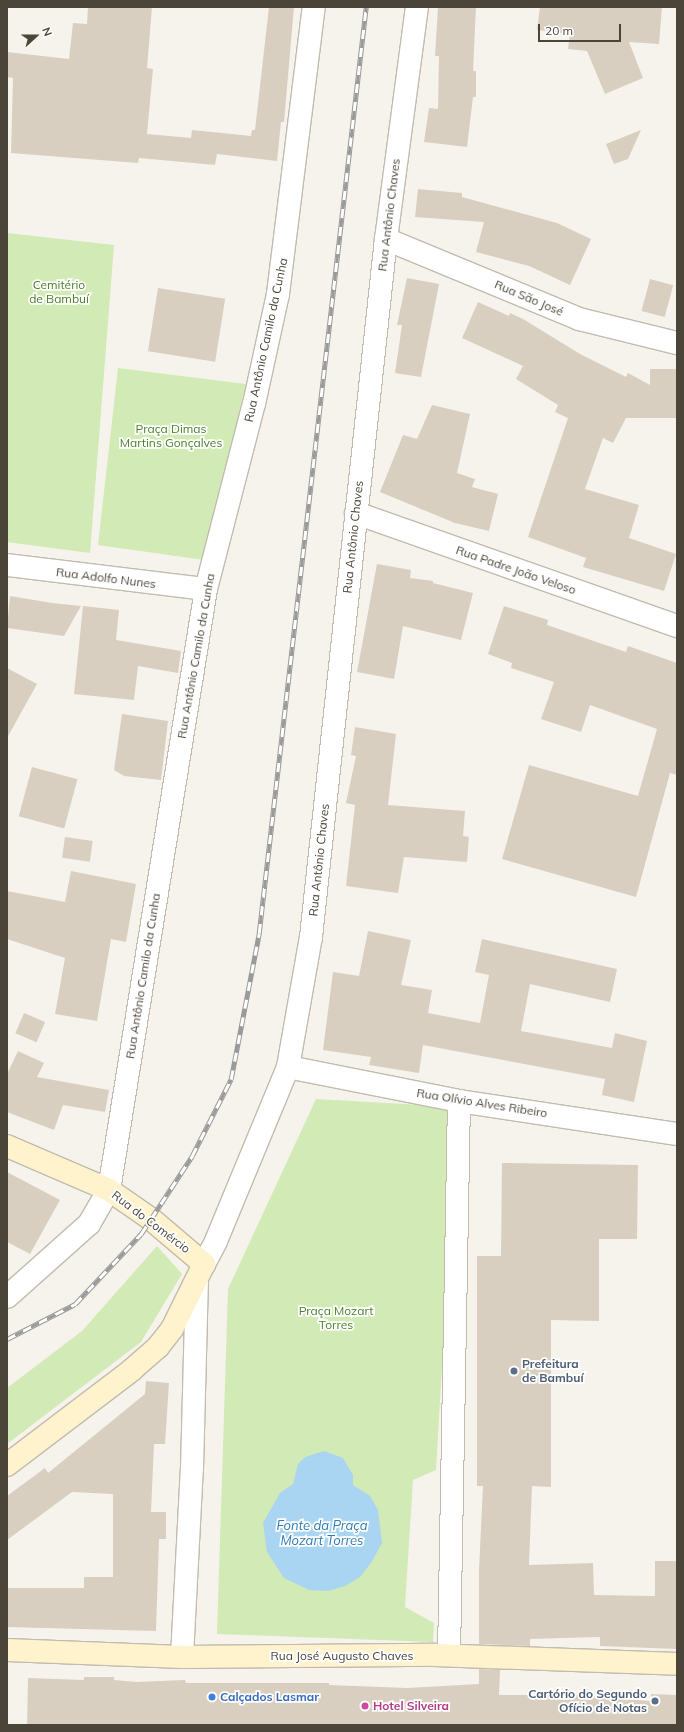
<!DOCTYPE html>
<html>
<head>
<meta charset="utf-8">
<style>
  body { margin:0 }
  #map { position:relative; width:684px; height:1732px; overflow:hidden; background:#f6f3ec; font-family:Mulish,sans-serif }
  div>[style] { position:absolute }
  .green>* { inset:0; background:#d2eab5 }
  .water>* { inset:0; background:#a9d4f2 }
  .building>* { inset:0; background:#d8cfc1; transform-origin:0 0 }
  .roads { filter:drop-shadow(1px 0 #c2bbae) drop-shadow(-1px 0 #c2bbae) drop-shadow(0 1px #c2bbae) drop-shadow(0 -1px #c2bbae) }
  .street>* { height:22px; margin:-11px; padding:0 11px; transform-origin:11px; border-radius:11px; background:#fff }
  .secondary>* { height:22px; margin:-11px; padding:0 11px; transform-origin:11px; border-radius:11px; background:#fff3cd }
  .rail>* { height:4.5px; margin-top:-2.25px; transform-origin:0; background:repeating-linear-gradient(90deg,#fff 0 9px,#9a9a9a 0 18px); box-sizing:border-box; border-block:1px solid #9a9a9a }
  .dots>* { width:11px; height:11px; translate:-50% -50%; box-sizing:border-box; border:2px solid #fff; border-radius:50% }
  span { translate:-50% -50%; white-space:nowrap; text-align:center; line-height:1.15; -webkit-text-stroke:3.5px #fff; paint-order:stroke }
  .street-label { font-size:12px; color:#4b4439 }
  .park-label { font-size:12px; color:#4a7f2a }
  .service-label { font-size:12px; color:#4e5e75; font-weight:700 }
  .left { translate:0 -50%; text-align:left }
  .right { translate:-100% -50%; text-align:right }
  .shop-label { font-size:12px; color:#366cbe; font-weight:700 }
  .hotel-label { font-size:12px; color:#b23c85; font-weight:700 }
  .water-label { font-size:13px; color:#2e7ab2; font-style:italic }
  .frame { position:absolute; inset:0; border:8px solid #4b4439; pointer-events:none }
  .north { position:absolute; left:16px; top:16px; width:40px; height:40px; -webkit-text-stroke:3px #fff; paint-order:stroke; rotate:69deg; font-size:11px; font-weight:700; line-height:16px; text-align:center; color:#4b4439 }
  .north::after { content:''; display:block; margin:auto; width:14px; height:18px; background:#4b4439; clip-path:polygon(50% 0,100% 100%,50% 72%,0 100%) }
  .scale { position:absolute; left:538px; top:24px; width:83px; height:18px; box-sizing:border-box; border:2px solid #4b4439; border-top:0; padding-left:5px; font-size:12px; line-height:14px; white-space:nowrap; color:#4b4439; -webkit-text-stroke:3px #fff; paint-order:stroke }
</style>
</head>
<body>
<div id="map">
  <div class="green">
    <i style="clip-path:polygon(7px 233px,114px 245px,90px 553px,7px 542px)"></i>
    <i style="clip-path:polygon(118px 368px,246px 384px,204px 560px,98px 545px)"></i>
    <i style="clip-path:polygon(316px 1099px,457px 1107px,436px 1470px,413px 1480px,405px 1607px,434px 1623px,433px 1642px,217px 1634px,228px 1289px)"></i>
    <i style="clip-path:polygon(157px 1246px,182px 1274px,141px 1342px,7px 1444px,7px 1388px,82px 1331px)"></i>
  </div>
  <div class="water">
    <i style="clip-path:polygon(324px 1451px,343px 1458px,353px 1475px,353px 1485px,370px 1496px,378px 1510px,382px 1543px,371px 1563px,360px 1577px,345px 1586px,328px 1591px,309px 1590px,284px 1578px,267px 1552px,263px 1523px,280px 1493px,293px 1484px,298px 1464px,305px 1457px)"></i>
  </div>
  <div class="building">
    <i style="clip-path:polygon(88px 7px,152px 7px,147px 68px,153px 69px,147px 134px,191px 138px,192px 130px,251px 136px,252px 130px,255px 130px,269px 7px,294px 7px,284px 122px,281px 122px,277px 161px,217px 154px,215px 165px,139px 158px,138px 163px,11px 153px,13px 78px,7px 77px,7px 52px,69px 59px,73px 23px,87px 24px)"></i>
    <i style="clip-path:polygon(438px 7px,476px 7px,473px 71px,476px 71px,476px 97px,473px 97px,467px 147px,424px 142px,429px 108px,438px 109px,439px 56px,435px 56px)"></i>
    <i style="clip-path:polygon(540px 7px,662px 7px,659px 44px,629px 42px,643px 78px,605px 94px,587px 51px,568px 49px,570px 34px,537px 30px)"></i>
    <i style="clip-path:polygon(641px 130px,628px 159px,614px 164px,606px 144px)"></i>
    <i style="clip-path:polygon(418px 189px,462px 193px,462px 197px,557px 223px,591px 239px,570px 285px,529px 266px,476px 252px,484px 222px,415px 217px)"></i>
    <i style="clip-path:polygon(407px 278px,439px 284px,421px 377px,395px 373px,402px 325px,397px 325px)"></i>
    <i style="left:650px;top:279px;width:24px;height:33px;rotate:15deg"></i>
    <i style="left:158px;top:288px;width:68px;height:64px;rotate:9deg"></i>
    <i style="clip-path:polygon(478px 302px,509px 316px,510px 313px,523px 319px,580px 354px,626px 377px,628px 373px,650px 385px,650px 369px,677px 369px,677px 418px,626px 418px,613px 443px,603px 438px,585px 489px,639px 505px,629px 538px,676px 554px,664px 591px,583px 567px,586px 558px,528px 537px,568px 418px,555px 412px,558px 405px,516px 379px,523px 366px,462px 338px)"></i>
    <i style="clip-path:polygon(432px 405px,470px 414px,457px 473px,475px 479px,472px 487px,498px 494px,489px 531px,455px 523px,380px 492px,403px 435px,417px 439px)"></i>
    <i style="clip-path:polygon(377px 564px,411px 570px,410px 578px,433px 581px,433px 583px,473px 593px,461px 640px,403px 626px,394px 679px,357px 672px)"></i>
    <i style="clip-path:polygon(10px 596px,52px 603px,81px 606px,64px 636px,7px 628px)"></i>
    <i style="clip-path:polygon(83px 606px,119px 610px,116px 640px,181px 651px,178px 673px,138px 666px,134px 700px,74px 694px)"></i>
    <i style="clip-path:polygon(504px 606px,548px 620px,547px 625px,626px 652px,628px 646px,677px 663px,677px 775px,670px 773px,636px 897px,502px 859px,529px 765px,638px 796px,657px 729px,590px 705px,581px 732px,541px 719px,554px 682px,511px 668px,512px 663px,488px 654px)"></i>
    <i style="clip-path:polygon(7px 668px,37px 684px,7px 738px)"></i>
    <i style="clip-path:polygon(122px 714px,168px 721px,161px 780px,124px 776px,114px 770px)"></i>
    <i style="clip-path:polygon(355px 727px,396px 734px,388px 805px,465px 811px,463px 836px,469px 837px,467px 862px,404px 857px,398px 893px,346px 886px,355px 805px,346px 803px,356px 756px,351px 755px)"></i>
    <i style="left:32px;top:767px;width:47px;height:51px;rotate:15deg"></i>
    <i style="left:65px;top:837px;width:28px;height:21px;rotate:8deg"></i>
    <i style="clip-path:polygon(71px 871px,136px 884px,126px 942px,111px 939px,97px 1021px,55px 1014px,65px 958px,7px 939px,7px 891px,65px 902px)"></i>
    <i style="clip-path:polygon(368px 931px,411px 940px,401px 985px,432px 990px,428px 1013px,480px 1023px,489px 975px,475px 972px,482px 939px,617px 969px,610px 1002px,530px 984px,521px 1031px,612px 1048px,615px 1033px,647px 1041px,634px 1102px,602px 1095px,605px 1079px,423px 1045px,419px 1073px,369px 1065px,371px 1057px,323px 1050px,333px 972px,359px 976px)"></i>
    <i style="left:24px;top:1013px;width:23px;height:22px;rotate:23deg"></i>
    <i style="clip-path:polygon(18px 1051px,44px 1063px,37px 1077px,109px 1090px,105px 1112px,63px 1105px,54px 1130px,7px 1112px,7px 1074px)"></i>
    <i style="clip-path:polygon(502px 1163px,638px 1165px,637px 1239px,599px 1239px,599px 1321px,551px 1320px,551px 1487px,532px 1486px,529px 1565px,593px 1563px,594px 1595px,655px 1596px,655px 1561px,677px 1561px,677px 1649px,600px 1646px,600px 1637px,530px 1639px,530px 1646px,479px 1644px,479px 1570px,483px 1486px,477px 1486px,477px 1256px,501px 1256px)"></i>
    <i style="clip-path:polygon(7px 1172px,60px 1200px,30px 1254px,7px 1242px)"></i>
    <i style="clip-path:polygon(146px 1381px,169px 1383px,165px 1444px,154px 1444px,151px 1512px,166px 1512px,166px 1539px,159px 1539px,156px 1631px,7px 1627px,7px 1588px,84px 1588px,84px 1577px,113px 1577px,113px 1494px,72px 1492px,7px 1540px,7px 1496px,45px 1468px,48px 1473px,145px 1394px)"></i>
    <i style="clip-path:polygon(479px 1669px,500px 1670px,499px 1695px,575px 1695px,651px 1701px,651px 1694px,677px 1695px,677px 1725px,27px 1725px,28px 1678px,84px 1680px,84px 1677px,114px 1677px,114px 1680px,136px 1682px,185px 1680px,186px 1683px,329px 1683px,329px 1685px,407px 1688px,479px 1684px)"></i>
  </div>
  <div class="roads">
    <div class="street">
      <i style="left:386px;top:239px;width:209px;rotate:22.5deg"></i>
      <i style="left:579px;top:319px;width:101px;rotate:13.8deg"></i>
      <i style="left:356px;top:513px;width:340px;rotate:19.4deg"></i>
      <i style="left:7px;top:565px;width:200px;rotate:6.9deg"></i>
      <i style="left:288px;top:1067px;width:174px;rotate:11.2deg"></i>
      <i style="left:459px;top:1101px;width:220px;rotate:8.6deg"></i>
      <i style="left:204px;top:1264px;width:26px;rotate:-62deg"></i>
      <i style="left:216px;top:1241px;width:188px;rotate:-67.5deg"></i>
      <i style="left:288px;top:1067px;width:132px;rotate:-80deg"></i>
      <i style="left:311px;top:937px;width:702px;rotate:-83.87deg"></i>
      <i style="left:386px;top:239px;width:234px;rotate:-82.4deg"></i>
      <i style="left:7px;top:1297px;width:110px;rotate:-41.7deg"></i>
      <i style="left:89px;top:1224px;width:39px;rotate:-60deg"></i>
      <i style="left:109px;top:1190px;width:609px;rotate:-80.83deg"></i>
      <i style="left:206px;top:589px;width:191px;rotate:-75.5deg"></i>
      <i style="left:254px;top:404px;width:113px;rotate:-77.7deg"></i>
      <i style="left:278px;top:294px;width:289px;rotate:-82.9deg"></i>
      <i style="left:449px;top:1655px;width:554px;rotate:-88.97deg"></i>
      <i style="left:182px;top:1657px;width:188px;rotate:-87deg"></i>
      <i style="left:192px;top:1469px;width:187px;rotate:-88.5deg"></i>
    </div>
    <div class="secondary">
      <i style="left:7px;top:1146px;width:111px;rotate:23.3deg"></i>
      <i style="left:109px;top:1190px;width:51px;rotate:34.6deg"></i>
      <i style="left:151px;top:1219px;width:70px;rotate:40.3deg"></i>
      <i style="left:204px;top:1264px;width:72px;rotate:116.2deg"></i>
      <i style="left:172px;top:1329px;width:23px;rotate:128deg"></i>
      <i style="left:158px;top:1347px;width:35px;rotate:139deg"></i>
      <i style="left:132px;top:1370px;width:157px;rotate:142.8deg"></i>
      <i style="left:7px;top:1650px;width:175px;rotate:2.3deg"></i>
      <i style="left:182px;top:1657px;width:253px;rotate:-0.5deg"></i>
      <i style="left:435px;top:1655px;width:242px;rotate:2.1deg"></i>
    </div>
  </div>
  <div class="rail">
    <i style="left:7px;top:1339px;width:76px;rotate:-27.2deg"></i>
    <i style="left:75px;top:1304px;width:96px;rotate:-46.7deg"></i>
    <i style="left:141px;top:1234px;width:93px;rotate:-56.8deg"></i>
    <i style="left:192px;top:1156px;width:86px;rotate:-63.1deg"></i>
    <i style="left:231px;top:1079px;width:149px;rotate:-79.1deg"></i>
    <i style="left:259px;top:933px;width:932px;rotate:-83.41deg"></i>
  </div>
  <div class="dots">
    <i style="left:514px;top:1371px;background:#5c6f8a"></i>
    <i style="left:212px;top:1697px;background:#3f7fe0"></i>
    <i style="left:655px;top:1701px;background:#5c6f8a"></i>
    <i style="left:365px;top:1706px;background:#d1479c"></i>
  </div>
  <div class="street-label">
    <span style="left:389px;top:215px;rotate:-83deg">Rua Antônio Chaves</span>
    <span style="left:529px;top:298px;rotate:23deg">Rua São José</span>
    <span style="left:266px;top:340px;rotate:-78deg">Rua Antônio Camilo da Cunha</span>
    <span style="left:353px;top:537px;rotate:-84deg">Rua Antônio Chaves</span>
    <span style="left:516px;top:570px;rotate:19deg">Rua Padre João Veloso</span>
    <span style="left:106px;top:578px;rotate:7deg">Rua Adolfo Nunes</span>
    <span style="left:196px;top:656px;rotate:-80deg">Rua Antônio Camilo da Cunha</span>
    <span style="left:319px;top:860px;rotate:-84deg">Rua Antônio Chaves</span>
    <span style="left:143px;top:976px;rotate:-81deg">Rua Antônio Camilo da Cunha</span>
    <span style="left:482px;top:1103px;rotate:9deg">Rua Olívio Alves Ribeiro</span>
    <span style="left:151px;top:1222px;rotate:37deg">Rua do Comércio</span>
    <span style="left:342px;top:1656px">Rua José Augusto Chaves</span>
  </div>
  <div class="park-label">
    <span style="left:59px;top:292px">Cemitério<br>de Bambuí</span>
    <span style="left:171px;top:436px">Praça Dimas<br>Martins Gonçalves</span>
    <span style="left:336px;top:1318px">Praça Mozart<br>Torres</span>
  </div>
  <div class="service-label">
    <span class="left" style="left:522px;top:1371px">Prefeitura<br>de Bambuí</span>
    <span class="right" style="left:647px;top:1701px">Cartório do Segundo<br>Ofício de Notas</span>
  </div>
  <div class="shop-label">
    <span class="left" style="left:220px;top:1697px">Calçados Lasmar</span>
  </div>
  <div class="hotel-label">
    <span class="left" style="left:373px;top:1706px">Hotel Silveira</span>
  </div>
  <div class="water-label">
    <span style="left:322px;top:1533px">Fonte da Praça<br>Mozart Torres</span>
  </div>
  <div class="frame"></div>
  <div class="north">N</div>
  <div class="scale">20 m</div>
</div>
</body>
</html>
